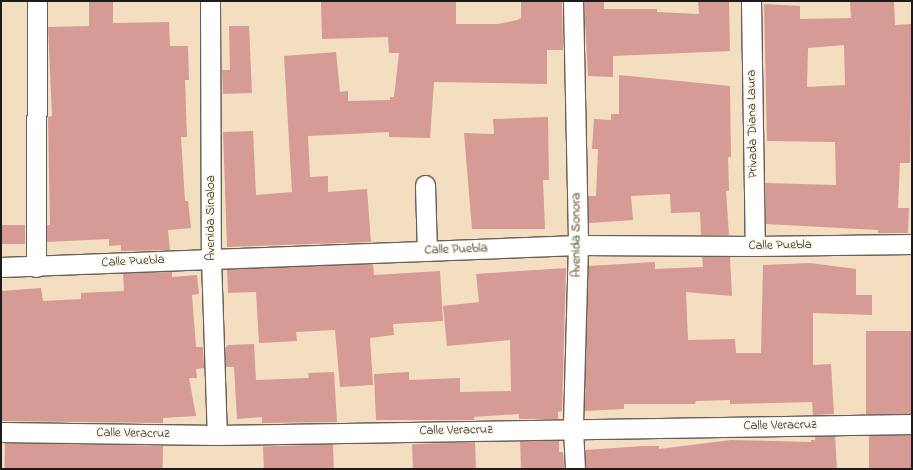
<!DOCTYPE html>
<html>
<head>
<meta charset="utf-8">
<style>
  body { margin:0 }
  #map { position:relative; width:913px; height:470px; overflow:hidden; background:#f4dec1; font-family:"Indie Flower",sans-serif }
  div>[style] { position:absolute }
  .building>* { inset:0; background:#d59b94; transform-origin:0 0 }
  .roads { filter:drop-shadow(1px 0 #686056) drop-shadow(-1px 0 #686056) drop-shadow(0 1px #686056) drop-shadow(0 -1px #686056) }
  .street>* { height:19px; margin:-9.5px; padding:0 9.5px; transform-origin:9.5px; border-radius:9.5px; background:#fff }
  span { translate:-50% -50%; white-space:nowrap; text-align:center; line-height:1.15; -webkit-text-stroke:3px #fcf5e5; paint-order:stroke }
  .street-label { font-size:13px; color:#1c1c1c }
  .frame { position:absolute; inset:0; border:2px solid #1c1c1c; pointer-events:none }
</style>
</head>
<body>
<div id="map">
  <div class="building">
    <i style="clip-path:polygon(89px 1px,113px 1px,113px 23px,169px 22px,170px 46px,188px 46px,189px 80px,185px 80px,187px 137px,181px 137px,185px 201px,188px 201px,191px 228px,168px 230px,170px 250px,121px 251px,121px 245px,109px 246px,109px 239px,47px 242px,47px 225px,50px 225px,48px 117px,52px 116px,48px 27px,89px 26px)"></i>
    <i style="clip-path:polygon(321px 1px,456px 1px,456px 24px,498px 24px,517px 20px,521px 18px,521px 1px,562px 1px,563px 50px,547px 50px,547px 84px,434px 82px,430px 138px,389px 137px,389px 132px,308px 136px,310px 177px,328px 176px,328px 192px,367px 189px,371px 242px,227px 247px,223px 132px,253px 131px,256px 195px,292px 192px,284px 56px,336px 52px,340px 92px,348px 91px,348px 101px,390px 100px,390px 97px,394px 97px,399px 53px,389px 53px,388px 37px,322px 39px)"></i>
    <i style="clip-path:polygon(584px 1px,604px 1px,604px 9px,657px 9px,657px 12px,699px 14px,698px 1px,729px 1px,730px 51px,613px 56px,613px 77px,588px 76px)"></i>
    <i style="clip-path:polygon(evenodd,850px 1px,894px 1px,895px 25px,912px 24px,910px 163px,900px 163px,898px 208px,909px 208px,908px 233px,878px 233px,878px 230px,766px 224px,765px 183px,836px 185px,835px 142px,767px 141px,764px 4px,800px 6px,800px 19px,851px 18px,850px 1px,844px 45px,845px 85px,807px 87px,808px 48px,844px 45px)"></i>
    <i style="clip-path:polygon(229px 26px,249px 26px,252px 93px,223px 94px,222px 70px,230px 70px)"></i>
    <i style="clip-path:polygon(619px 75px,730px 86px,731px 157px,728px 157px,729px 191px,726px 191px,729px 235px,701px 235px,700px 212px,671px 213px,670px 194px,631px 196px,633px 220px,589px 223px,588px 196px,596px 196px,598px 149px,592px 149px,594px 119px,611px 120px,611px 114px,619px 114px)"></i>
    <i style="clip-path:polygon(548px 117px,549px 180px,543px 180px,545px 229px,472px 229px,464px 133px,494px 134px,493px 119px)"></i>
    <i style="left:1px;top:225px;width:24px;height:19px"></i>
    <i style="clip-path:polygon(702px 257px,730px 257px,732px 296px,686px 292px,688px 340px,735px 339px,736px 353px,761px 353px,763px 265px,810px 263px,856px 269px,856px 295px,872px 295px,872px 315px,813px 313px,813px 365px,831px 364px,834px 414px,813px 415px,812px 402px,730px 404px,730px 400px,696px 401px,695px 404px,624px 404px,624px 409px,584px 411px,588px 266px,655px 262px,655px 269px,703px 267px)"></i>
    <i style="clip-path:polygon(373px 264px,374px 275px,440px 271px,443px 321px,393px 324px,394px 335px,370px 338px,373px 385px,340px 387px,335px 330px,296px 332px,297px 341px,259px 343px,256px 292px,228px 293px,227px 269px)"></i>
    <i style="clip-path:polygon(566px 268px,562px 411px,558px 412px,558px 419px,519px 419px,519px 414px,474px 417px,474px 420px,376px 420px,374px 374px,409px 372px,409px 380px,460px 378px,460px 392px,511px 391px,510px 340px,447px 346px,443px 306px,479px 302px,476px 274px)"></i>
    <i style="clip-path:polygon(172px 272px,172px 277px,197px 275px,199px 294px,192px 295px,196px 347px,203px 347px,204px 368px,196px 369px,197px 378px,189px 378px,196px 416px,163px 418px,163px 423px,1px 421px,1px 291px,41px 288px,43px 301px,81px 299px,81px 293px,124px 291px,123px 273px)"></i>
    <i style="left:866px;top:331px;width:46px;height:83px"></i>
    <i style="clip-path:polygon(254px 344px,256px 380px,309px 378px,308px 373px,334px 372px,337px 422px,262px 423px,262px 417px,237px 419px,234px 367px,226px 367px,225px 348px,228px 345px)"></i>
    <i style="left:912px;top:435px;width:34px;height:43px;rotate:90deg"></i>
    <i style="clip-path:polygon(835px 436px,837px 469px,586px 469px,585px 450px,643px 446px,659px 446px,659px 449px,731px 440px,811px 442px,811px 440px,815px 440px,815px 437px)"></i>
    <i style="clip-path:polygon(520px 441px,559px 441px,559px 452px,563px 452px,564px 469px,521px 469px)"></i>
    <i style="left:475px;top:442px;width:27px;height:63px;rotate:88deg"></i>
    <i style="left:5px;top:443px;width:158px;height:26px;rotate:1deg"></i>
    <i style="left:333px;top:444px;width:25px;height:70px;rotate:88deg"></i>
  </div>
  <div class="roads">
    <div class="street">
      <i style="left:210px;top:1px;width:257px;rotate:89.8deg"></i>
      <i style="left:211px;top:258px;width:177px;rotate:88.1deg"></i>
      <i style="left:573px;top:1px;width:244px;rotate:88.8deg"></i>
      <i style="left:578px;top:245px;width:184px;rotate:91.6deg"></i>
      <i style="left:573px;top:429px;width:40px;rotate:87.1deg"></i>
      <i style="left:751px;top:1px;width:245px;rotate:89.1deg"></i>
      <i style="left:425px;top:185px;width:66px;rotate:88.3deg"></i>
      <i style="left:1px;top:267px;width:577px;rotate:-2.18deg"></i>
      <i style="left:578px;top:245px;width:177px;rotate:0.3deg"></i>
      <i style="left:755px;top:246px;width:157px;rotate:-0.7deg"></i>
      <i style="left:36px;top:267px;width:266px;rotate:-89.8deg"></i>
      <i style="left:1px;top:432px;width:216px;rotate:0.8deg"></i>
      <i style="left:217px;top:435px;width:695px;rotate:-0.91deg"></i>
    </div>
  </div>
  <div class="street-label">
    <span style="left:753px;top:124px;rotate:-91deg">Privada Diana Laura</span>
    <span style="left:211px;top:218px;rotate:-90deg">Avenida Sinaloa</span>
    <span style="left:577px;top:235px;rotate:-90deg">Avenida Sonora</span>
    <span style="left:780px;top:246px;rotate:-1deg">Calle Puebla</span>
    <span style="left:456px;top:250px;rotate:-2deg">Calle Puebla</span>
    <span style="left:133px;top:262px;rotate:-3deg">Calle Puebla</span>
    <span style="left:780px;top:426px;rotate:-1deg">Calle Veracruz</span>
    <span style="left:456px;top:431px;rotate:-1deg">Calle Veracruz</span>
    <span style="left:133px;top:434px;rotate:1deg">Calle Veracruz</span>
  </div>
  <div class="frame"></div>
</div>
</body>
</html>
